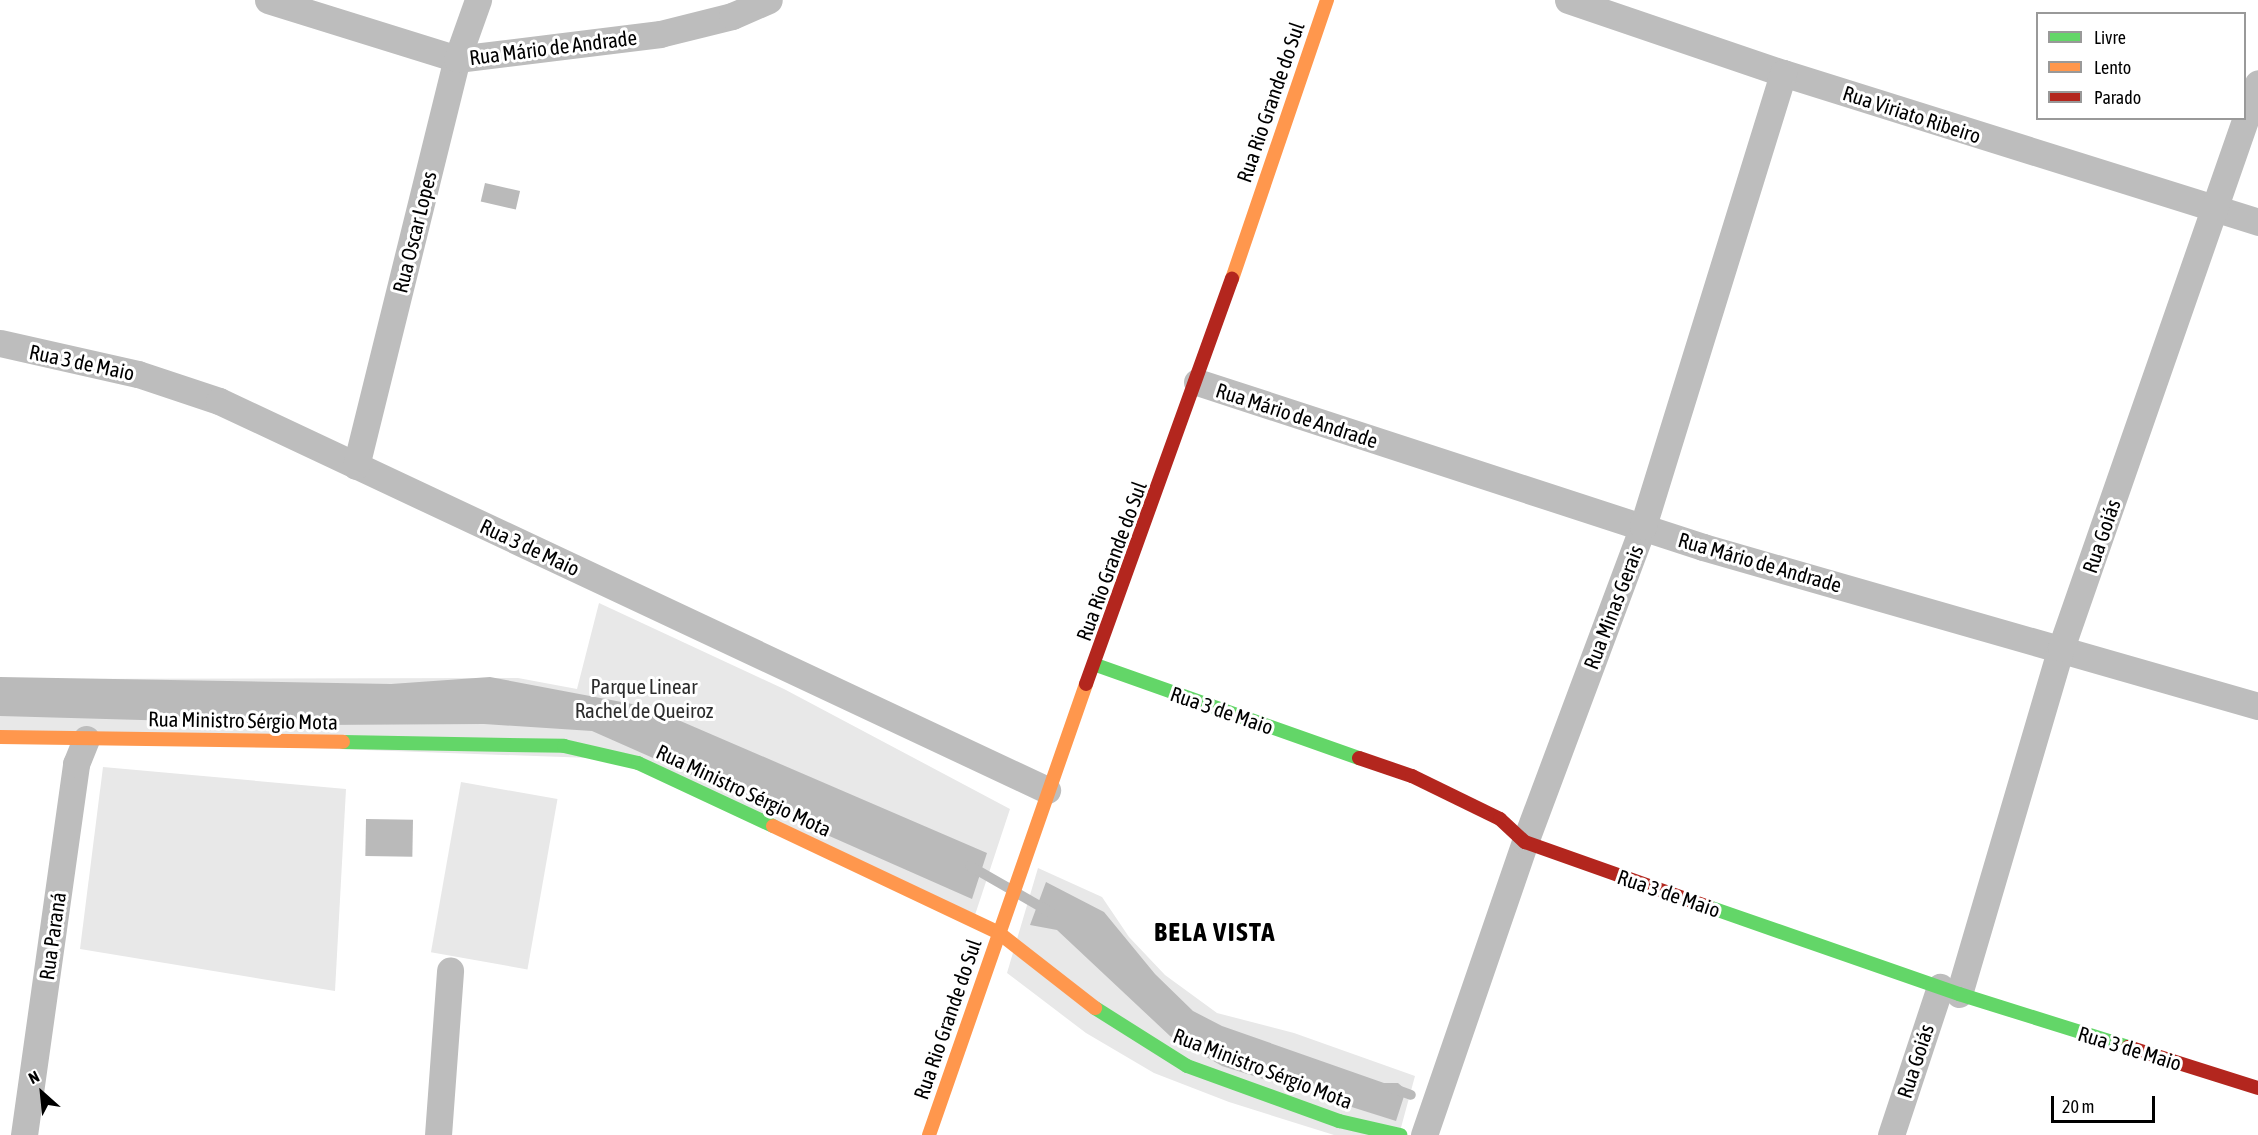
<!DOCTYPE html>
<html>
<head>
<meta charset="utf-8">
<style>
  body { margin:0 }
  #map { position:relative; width:2258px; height:1135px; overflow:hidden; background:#fff; font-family:"Asap Condensed",sans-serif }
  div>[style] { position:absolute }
  .green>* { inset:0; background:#e8e8e8; transform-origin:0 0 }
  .water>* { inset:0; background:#bababa; transform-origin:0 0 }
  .stream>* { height:10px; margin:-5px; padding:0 5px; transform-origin:5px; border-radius:5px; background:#bababa }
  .street>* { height:27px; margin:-13.5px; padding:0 13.5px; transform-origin:13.5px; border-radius:13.5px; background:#bdbdbd }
  .fast>* { height:14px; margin:-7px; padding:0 7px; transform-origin:7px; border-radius:7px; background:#63d668 }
  .slow>* { height:14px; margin:-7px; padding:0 7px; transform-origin:7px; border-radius:7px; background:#ff974d }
  .jam>* { height:14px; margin:-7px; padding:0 7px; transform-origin:7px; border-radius:7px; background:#b3261e }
  span { translate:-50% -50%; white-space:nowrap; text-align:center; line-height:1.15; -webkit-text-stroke:6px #fff; paint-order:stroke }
  .street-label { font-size:21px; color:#000 }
  .park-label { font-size:21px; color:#2c2c2c }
  .district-label { font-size:27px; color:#000; font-weight:700; letter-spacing:1.5px }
  .legend { position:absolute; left:2036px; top:12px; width:210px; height:108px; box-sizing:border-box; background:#fff; border:2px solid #999; margin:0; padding:8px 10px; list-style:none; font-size:18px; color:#000 }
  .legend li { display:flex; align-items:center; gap:12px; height:30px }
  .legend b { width:30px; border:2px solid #999 }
  .north { position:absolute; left:12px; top:1063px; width:60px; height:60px; -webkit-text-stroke:4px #fff; paint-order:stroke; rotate:333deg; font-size:16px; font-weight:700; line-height:24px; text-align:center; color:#000 }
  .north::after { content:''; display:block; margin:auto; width:21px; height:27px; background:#000; clip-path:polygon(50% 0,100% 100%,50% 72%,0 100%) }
  .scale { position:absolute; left:2051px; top:1096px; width:104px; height:27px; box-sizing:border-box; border:3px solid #000; border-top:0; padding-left:8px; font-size:18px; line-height:21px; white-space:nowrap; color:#000; -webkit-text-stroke:4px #fff; paint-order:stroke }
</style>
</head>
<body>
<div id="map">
  <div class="green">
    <i style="clip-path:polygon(599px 603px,784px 689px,1010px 809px,973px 921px,619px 759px,0 737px,0 679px,518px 678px,577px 689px)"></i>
    <i style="clip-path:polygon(103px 767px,346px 789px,335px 991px,80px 949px)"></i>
    <i style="left:461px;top:782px;width:98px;height:173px;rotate:10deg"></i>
    <i style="clip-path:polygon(1038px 868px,1102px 897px,1129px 937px,1165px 975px,1217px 1013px,1294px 1033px,1415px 1076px,1399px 1135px,1334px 1135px,1229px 1102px,1154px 1073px,1086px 1033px,1007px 973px)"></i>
  </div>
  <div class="water">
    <i style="left:485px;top:183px;width:36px;height:19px;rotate:13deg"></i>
    <i style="clip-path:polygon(0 677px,391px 684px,490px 677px,648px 707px,987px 853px,972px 899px,592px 731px,484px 724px,317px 725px,0 716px)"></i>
    <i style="left:366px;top:819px;width:47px;height:37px;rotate:1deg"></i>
    <i style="clip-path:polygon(1046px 882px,1104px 912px,1155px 974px,1193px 1011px,1222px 1026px,1384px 1083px,1398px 1083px,1406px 1090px,1396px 1121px,1222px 1066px,1170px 1036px,1057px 930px,1030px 925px)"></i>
  </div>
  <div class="stream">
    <i style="left:970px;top:866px;width:92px;rotate:29.9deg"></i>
    <i style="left:1392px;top:1088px;width:20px;rotate:20deg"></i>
  </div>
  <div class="street">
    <i style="left:268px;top:0;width:198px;rotate:17.3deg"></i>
    <i style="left:457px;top:59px;width:205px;rotate:-7deg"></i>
    <i style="left:660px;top:34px;width:74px;rotate:-14deg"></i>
    <i style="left:732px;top:16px;width:40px;rotate:-23.4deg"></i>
    <i style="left:1568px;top:0;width:227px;rotate:18.8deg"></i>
    <i style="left:1783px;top:73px;width:498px;rotate:17.4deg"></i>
    <i style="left:0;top:343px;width:141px;rotate:12.7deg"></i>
    <i style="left:138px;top:374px;width:85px;rotate:18.4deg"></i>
    <i style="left:219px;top:401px;width:915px;rotate:25.16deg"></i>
    <i style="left:1197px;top:382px;width:532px;rotate:18.06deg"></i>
    <i style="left:1703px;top:547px;width:577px;rotate:15.99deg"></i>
    <i style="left:356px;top:466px;width:419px;rotate:-76.1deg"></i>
    <i style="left:457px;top:59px;width:63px;rotate:-70.4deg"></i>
    <i style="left:1959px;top:994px;width:361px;rotate:-73.6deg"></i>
    <i style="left:2061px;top:648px;width:598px;rotate:-70.78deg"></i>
    <i style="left:24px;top:1135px;width:375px;rotate:-82deg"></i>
    <i style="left:76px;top:764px;width:27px;rotate:-68deg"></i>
    <i style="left:438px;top:1135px;width:165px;rotate:-85.8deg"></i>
    <i style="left:1424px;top:1135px;width:310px;rotate:-71deg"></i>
    <i style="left:1525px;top:842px;width:337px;rotate:-69.5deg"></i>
    <i style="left:1643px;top:526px;width:474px;rotate:-72.8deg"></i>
    <i style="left:1891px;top:1135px;width:156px;rotate:-71.7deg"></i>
  </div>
  <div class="fast">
    <i style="left:1096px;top:665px;width:279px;rotate:19.5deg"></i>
    <i style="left:343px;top:742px;width:221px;rotate:1deg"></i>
    <i style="left:564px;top:746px;width:76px;rotate:12.9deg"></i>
    <i style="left:638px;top:763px;width:149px;rotate:25deg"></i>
    <i style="left:1709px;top:907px;width:265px;rotate:19.2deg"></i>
    <i style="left:1959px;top:994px;width:177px;rotate:17.4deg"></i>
    <i style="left:1095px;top:1008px;width:109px;rotate:32.2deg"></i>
    <i style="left:1187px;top:1066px;width:162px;rotate:19.9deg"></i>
    <i style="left:1339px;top:1121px;width:63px;rotate:12.9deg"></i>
  </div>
  <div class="slow">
    <i style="left:1232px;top:279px;width:295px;rotate:-71.2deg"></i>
    <i style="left:0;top:737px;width:343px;rotate:0.8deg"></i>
    <i style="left:773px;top:826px;width:250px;rotate:25.3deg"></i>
    <i style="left:999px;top:933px;width:122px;rotate:38deg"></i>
    <i style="left:929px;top:1135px;width:478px;rotate:-70.8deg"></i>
  </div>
  <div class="jam">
    <i style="left:1086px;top:684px;width:431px;rotate:-70.2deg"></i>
    <i style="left:1359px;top:758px;width:56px;rotate:18.8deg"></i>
    <i style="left:1412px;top:776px;width:98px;rotate:26deg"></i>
    <i style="left:1500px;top:819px;width:34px;rotate:43deg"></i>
    <i style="left:1525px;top:842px;width:195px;rotate:19.5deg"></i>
    <i style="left:2128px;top:1047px;width:136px;rotate:17.5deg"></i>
  </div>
  <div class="street-label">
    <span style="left:553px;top:47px;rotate:-7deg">Rua Mário de Andrade</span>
    <span style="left:1270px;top:102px;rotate:-71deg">Rua Rio Grande do Sul</span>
    <span style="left:1912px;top:114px;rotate:18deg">Rua Viriato Ribeiro</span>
    <span style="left:414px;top:232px;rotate:-76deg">Rua Oscar Lopes</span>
    <span style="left:82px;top:362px;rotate:12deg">Rua 3 de Maio</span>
    <span style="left:1297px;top:415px;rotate:18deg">Rua Mário de Andrade</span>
    <span style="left:2101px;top:536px;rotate:-71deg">Rua Goiás</span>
    <span style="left:530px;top:547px;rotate:25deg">Rua 3 de Maio</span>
    <span style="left:1111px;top:561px;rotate:-70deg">Rua Rio Grande do Sul</span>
    <span style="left:1760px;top:562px;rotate:16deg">Rua Mário de Andrade</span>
    <span style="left:1613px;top:607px;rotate:-69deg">Rua Minas Gerais</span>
    <span style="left:1222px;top:710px;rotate:19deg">Rua 3 de Maio</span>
    <span style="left:243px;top:720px;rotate:1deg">Rua Ministro Sérgio Mota</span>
    <span style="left:744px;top:790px;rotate:25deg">Rua Ministro Sérgio Mota</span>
    <span style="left:1669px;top:893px;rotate:19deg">Rua 3 de Maio</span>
    <span style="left:52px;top:936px;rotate:-82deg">Rua Paraná</span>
    <span style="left:947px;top:1019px;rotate:-71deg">Rua Rio Grande do Sul</span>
    <span style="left:2130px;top:1048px;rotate:17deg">Rua 3 de Maio</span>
    <span style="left:1915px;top:1061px;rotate:-72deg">Rua Goiás</span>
    <span style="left:1263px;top:1068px;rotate:21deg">Rua Ministro Sérgio Mota</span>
  </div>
  <div class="park-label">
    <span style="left:644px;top:698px">Parque Linear<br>Rachel de Queiroz</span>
  </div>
  <div class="district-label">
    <span style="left:1215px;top:932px">BELA VISTA</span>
  </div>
  <ul class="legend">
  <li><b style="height:8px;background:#63d668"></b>Livre</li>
  <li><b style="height:8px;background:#ff974d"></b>Lento</li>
  <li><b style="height:8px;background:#b3261e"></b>Parado</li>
  </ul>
  <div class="north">N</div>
  <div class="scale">20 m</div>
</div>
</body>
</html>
